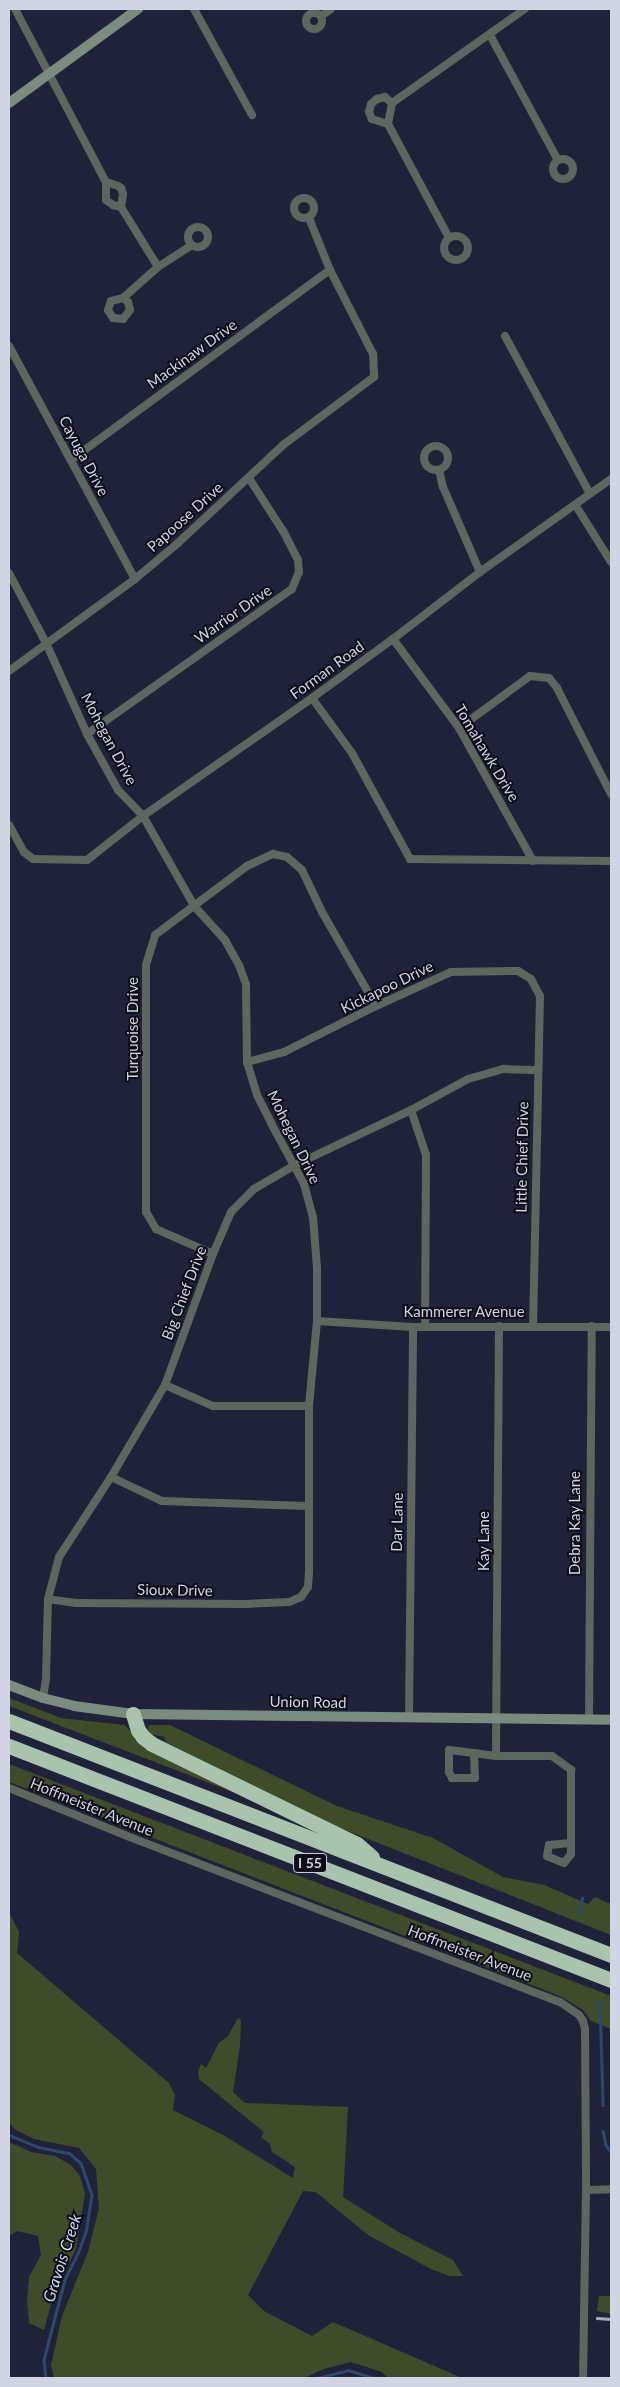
<!DOCTYPE html>
<html>
<head>
<meta charset="utf-8">
<style>
  body { margin:0 }
  #map { position:relative; width:620px; height:2387px; overflow:hidden; background:#1f233a; font-family:Lato,sans-serif }
  div>[style] { position:absolute }
  .green>* { inset:0; background:#3f4c2a }
  .stream>* { height:2.5px; margin:-1.25px; padding:0 1.25px; transform-origin:1.25px; border-radius:1.25px; background:#2f496a }
  .street>* { height:8px; margin:-4px; padding:0 4px; transform-origin:4px; border-radius:4px; background:#5c675e }
  .street>.ring { margin:-4px; padding:0; box-sizing:content-box; background:none; border:8px solid #5c675e; border-radius:50% }
  .secondary>* { height:10px; margin:-5px; padding:0 5px; transform-origin:5px; border-radius:5px; background:#7b8c7e }
  .highway>* { height:15px; margin:-7.5px; padding:0 7.5px; transform-origin:7.5px; border-radius:7.5px; background:#a9c3ad }
  .rail>* { height:2.5px; margin:-1.25px; padding:0 1.25px; transform-origin:1.25px; border-radius:1.25px; background:#a9adbe }
  span { translate:-50% -50%; white-space:nowrap; text-align:center; line-height:1.15; -webkit-text-stroke:4px #0b0d17; paint-order:stroke }
  .shield-label span { padding:1px 4px; background:#0b0d17; border:1px solid; border-radius:4px; -webkit-text-stroke-width:0 }
  .shield-label { font-size:14px; color:#d0d4e3; font-weight:700 }
  .street-label { font-size:15px; color:#d0d4e3 }
  .water-label { font-size:16px; color:#ccdff6; font-style:italic }
  .frame { position:absolute; inset:0; border:10px solid #d0d4e3; pointer-events:none }
</style>
</head>
<body>
<div id="map">
  <div class="green">
    <i style="clip-path:polygon(9px 1698px,61px 1718px,125px 1725px,143px 1746px,246px 1797px,9px 1706px)"></i>
    <i style="clip-path:polygon(149px 1725px,170px 1725px,337px 1806px,433px 1838px,503px 1877px,544px 1885px,588px 1904px,595px 1897px,611px 1904px,611px 1935px,320px 1820px,166px 1742px,164px 1737px,150px 1734px,148px 1731px)"></i>
    <i style="clip-path:polygon(9px 1764px,611px 1996px,611px 2029px,591px 2021px,583px 2010px,560px 1996px,9px 1782px)"></i>
    <i style="clip-path:polygon(9px 1912px,19px 1932px,17px 1953px,169px 2083px,175px 2095px,173px 2110px,223px 2135px,293px 2178px,295px 2167px,272px 2152px,270px 2144px,261px 2137px,264px 2132px,199px 2079px,198px 2072px,201px 2064px,206px 2068px,219px 2043px,228px 2036px,238px 2018px,241px 2020px,240px 2046px,233px 2092px,245px 2103px,348px 2107px,343px 2197px,400px 2233px,453px 2260px,463px 2276px,450px 2276px,431px 2269px,368px 2235px,316px 2192px,303px 2191px,248px 2295px,264px 2311px,312px 2336px,333px 2322px,462px 2378px,388px 2378px,382px 2372px,351px 2362px,324px 2369px,304px 2378px,54px 2378px,51px 2365px,62px 2316px,88px 2252px,99px 2208px,96px 2169px,79px 2148px,34px 2139px,16px 2130px,9px 2123px)"></i>
    <i style="clip-path:polygon(9px 2142px,31px 2152px,55px 2156px,71px 2165px,80px 2176px,85px 2194px,76px 2249px,54px 2293px,44px 2330px,29px 2323px,27px 2301px,29px 2277px,41px 2255px,38px 2236px,17px 2231px,9px 2236px)"></i>
    <i style="clip-path:polygon(599px 2296px,611px 2296px,611px 2314px,597px 2311px)"></i>
  </div>
  <div class="stream">
    <i style="left:579px;top:1915px;width:17px;rotate:-80deg"></i>
    <i style="left:600px;top:2001px;width:104px;rotate:88.3deg"></i>
    <i style="left:603px;top:2131px;width:14px;rotate:78deg"></i>
    <i style="left:606px;top:2145px;width:9px;rotate:54deg"></i>
    <i style="left:9px;top:2135px;width:31px;rotate:22deg"></i>
    <i style="left:38px;top:2147px;width:32px;rotate:11deg"></i>
    <i style="left:69px;top:2153px;width:16px;rotate:40deg"></i>
    <i style="left:81px;top:2163px;width:34px;rotate:71deg"></i>
    <i style="left:92px;top:2195px;width:37px;rotate:99deg"></i>
    <i style="left:86px;top:2232px;width:23px;rotate:110deg"></i>
    <i style="left:78px;top:2254px;width:29px;rotate:117deg"></i>
    <i style="left:65px;top:2280px;width:83px;rotate:104.7deg"></i>
    <i style="left:44px;top:2360px;width:18px;rotate:84deg"></i>
    <i style="left:317px;top:2378px;width:32px;rotate:-14deg"></i>
    <i style="left:348px;top:2370px;width:27px;rotate:17deg"></i>
  </div>
  <div class="street">
    <i style="left:15px;top:9px;width:195px;rotate:62.3deg"></i>
    <i style="left:106px;top:182px;width:18px;rotate:90deg"></i>
    <i style="left:106px;top:200px;width:9px;rotate:36deg"></i>
    <i style="left:113px;top:205px;width:8px;rotate:14deg"></i>
    <i style="left:121px;top:207px;width:70px;rotate:58.3deg"></i>
    <i style="left:194px;top:9px;width:121px;rotate:61.3deg"></i>
    <i class="ring" style="left:306px;top:13px;width:8px;height:8px"></i>
    <i style="left:321px;top:16px;width:12px;rotate:-35deg"></i>
    <i style="left:490px;top:35px;width:142px;rotate:61.5deg"></i>
    <i style="left:388px;top:124px;width:21px;rotate:-79deg"></i>
    <i style="left:392px;top:103px;width:163px;rotate:-35.3deg"></i>
    <i style="left:388px;top:124px;width:129px;rotate:61.8deg"></i>
    <i style="left:388px;top:124px;width:17px;rotate:-163deg"></i>
    <i style="left:372px;top:119px;width:8px;rotate:-113deg"></i>
    <i style="left:369px;top:112px;width:8px;rotate:-76deg"></i>
    <i style="left:371px;top:104px;width:8px;rotate:-40deg"></i>
    <i style="left:377px;top:99px;width:8px;rotate:-14deg"></i>
    <i style="left:385px;top:97px;width:9px;rotate:41deg"></i>
    <i class="ring" style="left:553px;top:159px;width:12px;height:12px"></i>
    <i style="left:106px;top:182px;width:13px;rotate:18deg"></i>
    <i style="left:118px;top:186px;width:4px;rotate:34deg"></i>
    <i style="left:121px;top:188px;width:6px;rotate:72deg"></i>
    <i style="left:123px;top:194px;width:13px;rotate:99deg"></i>
    <i class="ring" style="left:294px;top:198px;width:12px;height:12px"></i>
    <i class="ring" style="left:188px;top:227px;width:12px;height:12px"></i>
    <i class="ring" style="left:444px;top:236px;width:16px;height:16px"></i>
    <i style="left:123px;top:298px;width:6px;rotate:39deg"></i>
    <i style="left:128px;top:302px;width:8px;rotate:76deg"></i>
    <i style="left:130px;top:310px;width:11px;rotate:128deg"></i>
    <i style="left:123px;top:319px;width:10px;rotate:-174deg"></i>
    <i style="left:113px;top:318px;width:9px;rotate:-122deg"></i>
    <i style="left:108px;top:310px;width:9px;rotate:-72deg"></i>
    <i style="left:111px;top:301px;width:12px;rotate:-14deg"></i>
    <i style="left:123px;top:298px;width:47px;rotate:-41.5deg"></i>
    <i style="left:158px;top:267px;width:38px;rotate:-33deg"></i>
    <i style="left:505px;top:336px;width:179px;rotate:61.7deg"></i>
    <i style="left:9px;top:346px;width:265px;rotate:61.6deg"></i>
    <i class="ring" style="left:424px;top:446px;width:16px;height:16px"></i>
    <i style="left:71px;top:460px;width:321px;rotate:-36.3deg"></i>
    <i style="left:439px;top:470px;width:17px;rotate:77deg"></i>
    <i style="left:443px;top:487px;width:93px;rotate:66.5deg"></i>
    <i style="left:576px;top:506px;width:66px;rotate:58deg"></i>
    <i style="left:9px;top:573px;width:79px;rotate:62.1deg"></i>
    <i style="left:46px;top:643px;width:100px;rotate:65.7deg"></i>
    <i style="left:87px;top:734px;width:64px;rotate:61deg"></i>
    <i style="left:118px;top:790px;width:36px;rotate:46deg"></i>
    <i style="left:143px;top:816px;width:105px;rotate:60.3deg"></i>
    <i style="left:195px;top:907px;width:45px;rotate:47.7deg"></i>
    <i style="left:225px;top:940px;width:29px;rotate:61deg"></i>
    <i style="left:239px;top:965px;width:20px;rotate:70deg"></i>
    <i style="left:246px;top:984px;width:78px;rotate:89.3deg"></i>
    <i style="left:247px;top:1062px;width:34px;rotate:73deg"></i>
    <i style="left:257px;top:1095px;width:31px;rotate:63deg"></i>
    <i style="left:271px;top:1123px;width:69px;rotate:61.6deg"></i>
    <i style="left:304px;top:1184px;width:34px;rotate:75deg"></i>
    <i style="left:313px;top:1217px;width:51px;rotate:85.5deg"></i>
    <i style="left:317px;top:1268px;width:53px;rotate:90deg"></i>
    <i style="left:317px;top:1321px;width:85px;rotate:95.4deg"></i>
    <i style="left:309px;top:1406px;width:166px;rotate:90deg"></i>
    <i style="left:309px;top:1572px;width:15px;rotate:94deg"></i>
    <i style="left:308px;top:1587px;width:12px;rotate:125deg"></i>
    <i style="left:301px;top:1597px;width:13px;rotate:157deg"></i>
    <i style="left:289px;top:1602px;width:44px;rotate:177.4deg"></i>
    <i style="left:245px;top:1604px;width:169px;rotate:-179.7deg"></i>
    <i style="left:76px;top:1603px;width:28px;rotate:-172deg"></i>
    <i style="left:393px;top:639px;width:111px;rotate:53.4deg"></i>
    <i style="left:459px;top:728px;width:152px;rotate:60.9deg"></i>
    <i style="left:9px;top:671px;width:156px;rotate:-36.1deg"></i>
    <i style="left:135px;top:579px;width:56px;rotate:-39.9deg"></i>
    <i style="left:178px;top:543px;width:144px;rotate:-43deg"></i>
    <i style="left:283px;top:445px;width:114px;rotate:-36.8deg"></i>
    <i style="left:374px;top:377px;width:23px;rotate:-92deg"></i>
    <i style="left:373px;top:354px;width:94px;rotate:-117.1deg"></i>
    <i style="left:330px;top:270px;width:56px;rotate:-112deg"></i>
    <i style="left:312px;top:698px;width:68px;rotate:54deg"></i>
    <i style="left:352px;top:753px;width:121px;rotate:61.3deg"></i>
    <i style="left:410px;top:859px;width:201px;rotate:0.6deg"></i>
    <i style="left:459px;top:728px;width:88px;rotate:-36.2deg"></i>
    <i style="left:530px;top:676px;width:19px;rotate:6deg"></i>
    <i style="left:549px;top:678px;width:13px;rotate:51deg"></i>
    <i style="left:557px;top:688px;width:119px;rotate:63deg"></i>
    <i style="left:87px;top:734px;width:251px;rotate:-35.3deg"></i>
    <i style="left:292px;top:589px;width:18px;rotate:-68deg"></i>
    <i style="left:299px;top:572px;width:12px;rotate:-95deg"></i>
    <i style="left:298px;top:560px;width:33px;rotate:-117deg"></i>
    <i style="left:283px;top:531px;width:63px;rotate:-122.7deg"></i>
    <i style="left:9px;top:825px;width:31px;rotate:61deg"></i>
    <i style="left:24px;top:852px;width:11px;rotate:38deg"></i>
    <i style="left:33px;top:859px;width:54px;rotate:1.1deg"></i>
    <i style="left:87px;top:860px;width:71px;rotate:-38.2deg"></i>
    <i style="left:143px;top:816px;width:206px;rotate:-34.9deg"></i>
    <i style="left:312px;top:698px;width:100px;rotate:-36.1deg"></i>
    <i style="left:393px;top:639px;width:110px;rotate:-37.6deg"></i>
    <i style="left:480px;top:572px;width:161px;rotate:-35.4deg"></i>
    <i style="left:247px;top:1062px;width:38px;rotate:-15deg"></i>
    <i style="left:284px;top:1052px;width:103px;rotate:-26.6deg"></i>
    <i style="left:376px;top:1006px;width:82px;rotate:-24.4deg"></i>
    <i style="left:451px;top:972px;width:60px;rotate:-1deg"></i>
    <i style="left:511px;top:971px;width:7px"></i>
    <i style="left:518px;top:971px;width:15px;rotate:32deg"></i>
    <i style="left:531px;top:979px;width:19px;rotate:62deg"></i>
    <i style="left:540px;top:996px;width:329px;rotate:91.2deg"></i>
    <i style="left:411px;top:1110px;width:47px;rotate:71.6deg"></i>
    <i style="left:426px;top:1155px;width:172px;rotate:90.3deg"></i>
    <i style="left:213px;top:1254px;width:62px;rotate:-156.3deg"></i>
    <i style="left:156px;top:1229px;width:20px;rotate:-120deg"></i>
    <i style="left:146px;top:1212px;width:247px;rotate:-90deg"></i>
    <i style="left:146px;top:965px;width:31px;rotate:-73deg"></i>
    <i style="left:155px;top:935px;width:115px;rotate:-36.9deg"></i>
    <i style="left:247px;top:866px;width:29px;rotate:-25deg"></i>
    <i style="left:273px;top:854px;width:14px;rotate:12deg"></i>
    <i style="left:287px;top:857px;width:20px;rotate:41deg"></i>
    <i style="left:302px;top:870px;width:47px;rotate:64.5deg"></i>
    <i style="left:322px;top:912px;width:108px;rotate:60.1deg"></i>
    <i style="left:317px;top:1321px;width:96px;rotate:3.6deg"></i>
    <i style="left:413px;top:1327px;width:198px"></i>
    <i style="left:165px;top:1385px;width:52px;rotate:23.6deg"></i>
    <i style="left:213px;top:1406px;width:96px"></i>
    <i style="left:111px;top:1477px;width:56px;rotate:25.2deg"></i>
    <i style="left:162px;top:1501px;width:146px;rotate:2deg"></i>
    <i style="left:43px;top:1698px;width:19px;rotate:-81deg"></i>
    <i style="left:46px;top:1679px;width:80px;rotate:-88.6deg"></i>
    <i style="left:48px;top:1599px;width:43px;rotate:-75.3deg"></i>
    <i style="left:59px;top:1557px;width:95px;rotate:-57deg"></i>
    <i style="left:111px;top:1477px;width:107px;rotate:-59.6deg"></i>
    <i style="left:165px;top:1385px;width:140px;rotate:-69.9deg"></i>
    <i style="left:213px;top:1254px;width:46px;rotate:-66.8deg"></i>
    <i style="left:231px;top:1212px;width:33px;rotate:-45deg"></i>
    <i style="left:254px;top:1189px;width:48px;rotate:-30.3deg"></i>
    <i style="left:295px;top:1165px;width:128px;rotate:-25.4deg"></i>
    <i style="left:411px;top:1110px;width:65px;rotate:-28.5deg"></i>
    <i style="left:468px;top:1079px;width:37px;rotate:-16deg"></i>
    <i style="left:504px;top:1069px;width:34px;rotate:2deg"></i>
    <i style="left:409px;top:1718px;width:391px;rotate:-89.4deg"></i>
    <i style="left:589px;top:1719px;width:393px;rotate:-89.6deg"></i>
    <i style="left:474px;top:1753px;width:25px;rotate:88deg"></i>
    <i style="left:475px;top:1778px;width:23px;rotate:180deg"></i>
    <i style="left:452px;top:1778px;width:7px;rotate:-117deg"></i>
    <i style="left:449px;top:1772px;width:22px;rotate:-90deg"></i>
    <i style="left:449px;top:1750px;width:25px;rotate:7deg"></i>
    <i style="left:474px;top:1753px;width:22px;rotate:8deg"></i>
    <i style="left:496px;top:1756px;width:56px"></i>
    <i style="left:552px;top:1756px;width:24px;rotate:36deg"></i>
    <i style="left:571px;top:1770px;width:84px;rotate:90deg"></i>
    <i style="left:571px;top:1854px;width:11px;rotate:128deg"></i>
    <i style="left:564px;top:1863px;width:18px;rotate:-158deg"></i>
    <i style="left:547px;top:1856px;width:11px;rotate:-80deg"></i>
    <i style="left:549px;top:1845px;width:22px;rotate:-5deg"></i>
    <i style="left:496px;top:1756px;width:430px;rotate:-89.6deg"></i>
    <i style="left:9px;top:1788px;width:127px;rotate:22.1deg"></i>
    <i style="left:127px;top:1836px;width:464px;rotate:21deg"></i>
    <i style="left:560px;top:2002px;width:23px;rotate:34deg"></i>
    <i style="left:579px;top:2015px;width:7px;rotate:56deg"></i>
    <i style="left:583px;top:2021px;width:8px;rotate:76deg"></i>
    <i style="left:585px;top:2029px;width:161px;rotate:89.6deg"></i>
    <i style="left:586px;top:2190px;width:188px;rotate:90.9deg"></i>
    <i style="left:586px;top:2190px;width:25px;rotate:-2deg"></i>
  </div>
  <div class="secondary">
    <i style="left:9px;top:103px;width:160px;rotate:-36.1deg"></i>
    <i style="left:9px;top:1685px;width:36px;rotate:21deg"></i>
    <i style="left:43px;top:1698px;width:32px;rotate:14deg"></i>
    <i style="left:74px;top:1706px;width:60px;rotate:7.7deg"></i>
    <i style="left:133px;top:1714px;width:478px;rotate:0.7deg"></i>
  </div>
  <div class="highway">
    <i style="left:133px;top:1714px;width:17px;rotate:73deg"></i>
    <i style="left:138px;top:1730px;width:9px;rotate:54deg"></i>
    <i style="left:143px;top:1737px;width:11px;rotate:38deg"></i>
    <i style="left:152px;top:1744px;width:228px;rotate:26deg"></i>
    <i style="left:357px;top:1844px;width:20px;rotate:41deg"></i>
    <i style="left:9px;top:1721px;width:646px;rotate:21.24deg"></i>
    <i style="left:9px;top:1746px;width:646px;rotate:21.24deg"></i>
  </div>
  <div class="rail">
    <i style="left:597px;top:2318px;width:14px;rotate:4deg"></i>
  </div>
  <div class="shield-label">
    <span style="left:310px;top:1863px">I 55</span>
  </div>
  <div class="street-label">
    <span style="left:192px;top:354px;rotate:-36deg">Mackinaw Drive</span>
    <span style="left:84px;top:456px;rotate:62deg">Cayuga Drive</span>
    <span style="left:185px;top:517px;rotate:-42deg">Papoose Drive</span>
    <span style="left:233px;top:614px;rotate:-35deg">Warrior Drive</span>
    <span style="left:327px;top:670px;rotate:-36deg">Forman Road</span>
    <span style="left:109px;top:739px;rotate:62deg">Mohegan Drive</span>
    <span style="left:487px;top:753px;rotate:59deg">Tomahawk Drive</span>
    <span style="left:387px;top:987px;rotate:-26deg">Kickapoo Drive</span>
    <span style="left:133px;top:1029px;rotate:-90deg">Turquoise Drive</span>
    <span style="left:294px;top:1137px;rotate:64deg">Mohegan Drive</span>
    <span style="left:522px;top:1157px;rotate:-89deg">Little Chief Drive</span>
    <span style="left:184px;top:1293px;rotate:-69deg">Big Chief Drive</span>
    <span style="left:464px;top:1312px">Kammerer Avenue</span>
    <span style="left:397px;top:1522px;rotate:-89deg">Dar Lane</span>
    <span style="left:575px;top:1523px;rotate:-90deg">Debra Kay Lane</span>
    <span style="left:484px;top:1541px;rotate:-90deg">Kay Lane</span>
    <span style="left:175px;top:1590px;rotate:1deg">Sioux Drive</span>
    <span style="left:308px;top:1702px;rotate:1deg">Union Road</span>
    <span style="left:92px;top:1807px;rotate:22deg">Hoffmeister Avenue</span>
    <span style="left:470px;top:1953px;rotate:21deg">Hoffmeister Avenue</span>
  </div>
  <div class="water-label">
    <span style="left:62px;top:2258px;rotate:-72deg">Gravois Creek</span>
  </div>
  <div class="frame"></div>
</div>
</body>
</html>
